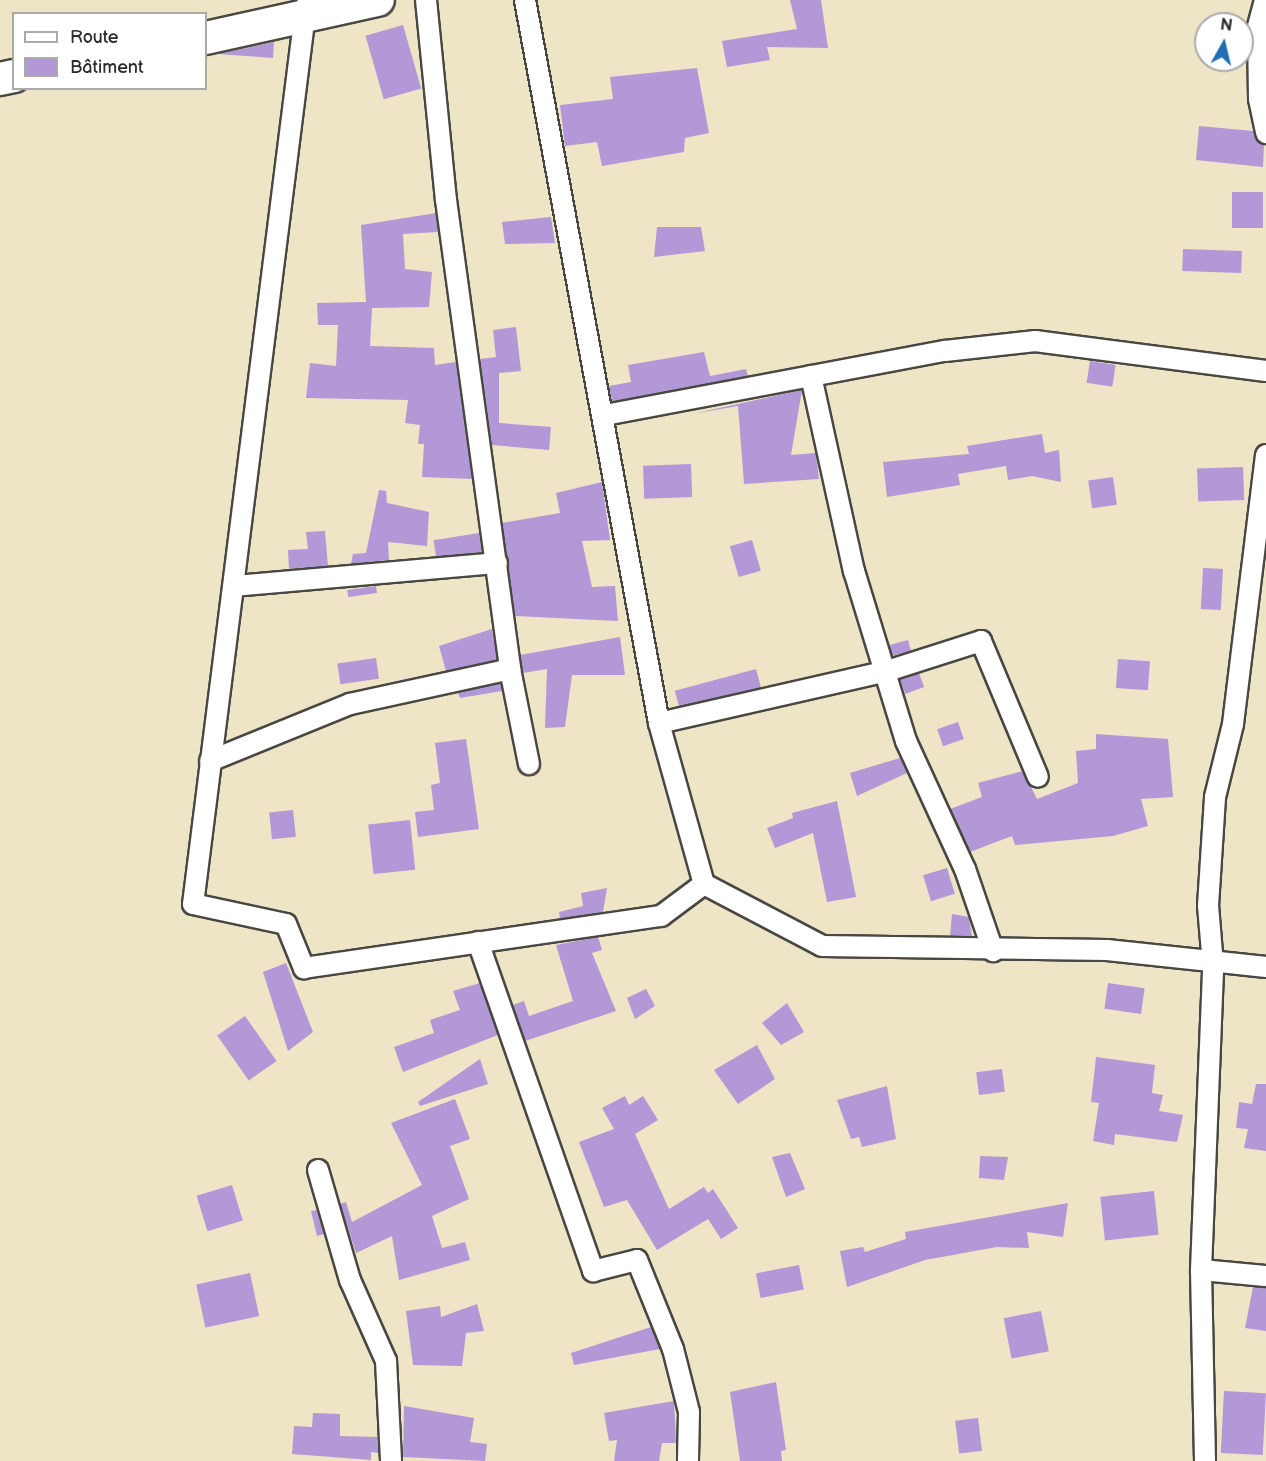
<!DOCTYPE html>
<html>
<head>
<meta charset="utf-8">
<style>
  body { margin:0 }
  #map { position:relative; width:1266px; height:1461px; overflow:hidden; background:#eee4c6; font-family:"Balsamiq Sans",sans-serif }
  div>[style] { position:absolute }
  .building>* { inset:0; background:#b298d6; transform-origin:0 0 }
  .roads { filter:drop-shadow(2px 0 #484742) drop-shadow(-2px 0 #484742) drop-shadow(0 2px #484742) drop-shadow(0 -2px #484742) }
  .minor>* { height:20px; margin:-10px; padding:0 10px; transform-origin:10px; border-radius:10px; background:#fff }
  .primary>* { height:32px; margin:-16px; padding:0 16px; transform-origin:16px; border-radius:16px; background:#fff }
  span { translate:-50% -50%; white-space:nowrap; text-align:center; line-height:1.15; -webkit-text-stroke:4.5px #fff; paint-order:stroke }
  .legend { position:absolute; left:12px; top:12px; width:195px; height:78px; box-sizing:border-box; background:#fff; border:2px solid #aaa; margin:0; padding:8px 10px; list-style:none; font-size:18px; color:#2b2b2b }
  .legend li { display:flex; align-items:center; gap:12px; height:30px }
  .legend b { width:30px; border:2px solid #aaa }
  .north { position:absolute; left:1194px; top:12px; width:60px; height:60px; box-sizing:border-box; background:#fff; border:2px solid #aaa; border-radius:50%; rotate:8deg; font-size:16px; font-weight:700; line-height:24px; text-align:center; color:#2b2b2b }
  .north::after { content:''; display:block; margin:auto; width:21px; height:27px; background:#1f6fb2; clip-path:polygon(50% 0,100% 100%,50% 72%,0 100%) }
</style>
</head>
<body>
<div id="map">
  <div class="building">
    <i style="clip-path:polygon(790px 0,821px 0,828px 48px,767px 47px,770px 60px,727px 67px,722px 41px,797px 29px)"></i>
    <i style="left:403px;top:25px;width:66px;height:39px;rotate:74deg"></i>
    <i style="clip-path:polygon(274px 42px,273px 58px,218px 54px)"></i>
    <i style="clip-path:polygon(697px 68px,709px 133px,685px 138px,684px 152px,602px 166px,597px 142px,565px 146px,560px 105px,613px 99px,610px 77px)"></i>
    <i style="clip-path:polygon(1199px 126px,1253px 131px,1264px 145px,1263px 167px,1196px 160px)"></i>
    <i style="left:1232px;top:192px;width:31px;height:36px"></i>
    <i style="clip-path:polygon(436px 213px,438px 232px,403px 234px,405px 269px,432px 272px,429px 307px,372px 308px,370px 346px,434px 348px,435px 365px,456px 362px,472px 479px,422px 477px,424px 444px,418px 444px,420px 425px,405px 423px,408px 400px,306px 398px,310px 363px,336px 366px,338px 325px,318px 325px,317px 303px,366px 302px,361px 225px)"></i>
    <i style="clip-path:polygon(551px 217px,555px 243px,505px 244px,502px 222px)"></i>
    <i style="clip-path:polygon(657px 227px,701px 227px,705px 251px,654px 257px)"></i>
    <i style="left:1183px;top:249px;width:59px;height:22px;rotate:2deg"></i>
    <i style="clip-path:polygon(516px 327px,521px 371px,499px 373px,499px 423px,551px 427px,549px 450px,492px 445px,480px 359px,496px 357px,493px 330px)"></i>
    <i style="clip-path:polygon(704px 352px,710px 376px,746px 369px,748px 376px,612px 402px,609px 386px,631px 382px,628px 365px)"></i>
    <i style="left:1090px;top:361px;width:26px;height:22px;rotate:9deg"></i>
    <i style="clip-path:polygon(802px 390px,791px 455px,816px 453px,819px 479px,744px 484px,738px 406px,692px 414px)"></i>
    <i style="clip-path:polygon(1042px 434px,1045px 453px,1059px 450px,1061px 482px,1032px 476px,1008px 480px,1006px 466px,958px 474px,960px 485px,887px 497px,883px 462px,969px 454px,967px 446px)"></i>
    <i style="left:691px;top:464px;width:33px;height:48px;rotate:88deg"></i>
    <i style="left:1243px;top:467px;width:33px;height:46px;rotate:88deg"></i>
    <i style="left:1113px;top:477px;width:28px;height:25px;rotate:82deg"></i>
    <i style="clip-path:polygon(602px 482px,610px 540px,582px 541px,592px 587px,615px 586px,618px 621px,515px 616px,502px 523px,560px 513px,556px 493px)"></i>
    <i style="clip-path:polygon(379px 490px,386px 491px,387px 503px,429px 512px,427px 546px,388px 542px,389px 560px,351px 564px,353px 554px,366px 553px)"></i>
    <i style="clip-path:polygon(325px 531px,328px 566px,289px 569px,288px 550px,308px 549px,306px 532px)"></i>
    <i style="left:479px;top:533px;width:19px;height:46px;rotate:81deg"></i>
    <i style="left:752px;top:540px;width:32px;height:23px;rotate:74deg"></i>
    <i style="left:1203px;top:568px;width:20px;height:41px;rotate:3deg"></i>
    <i style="left:376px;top:586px;width:7px;height:29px;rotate:82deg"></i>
    <i style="clip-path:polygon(492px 629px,497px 660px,446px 671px,439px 646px)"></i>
    <i style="clip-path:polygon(620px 637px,625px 675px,572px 675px,565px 727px,545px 728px,547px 669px,523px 673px,520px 655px)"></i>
    <i style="left:908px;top:640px;width:11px;height:20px;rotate:75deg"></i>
    <i style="left:376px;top:658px;width:21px;height:39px;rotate:82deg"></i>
    <i style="left:1118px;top:659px;width:32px;height:29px;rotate:4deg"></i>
    <i style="left:756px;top:669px;width:20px;height:84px;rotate:75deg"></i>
    <i style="left:919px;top:673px;width:15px;height:20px;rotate:70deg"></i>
    <i style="clip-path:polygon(501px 683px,502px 691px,460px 698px,458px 693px)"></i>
    <i style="left:958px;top:722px;width:18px;height:22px;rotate:71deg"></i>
    <i style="clip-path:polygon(1096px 734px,1168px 739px,1173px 797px,1141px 799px,1148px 826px,1113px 836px,1015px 845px,1012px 836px,970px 852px,950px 809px,982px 797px,978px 783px,1023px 771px,1037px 799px,1078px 783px,1076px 751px,1096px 749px)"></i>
    <i style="clip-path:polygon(466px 739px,479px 829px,418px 837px,415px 812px,434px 810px,431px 785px,440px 783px,435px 743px)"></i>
    <i style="clip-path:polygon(900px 758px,907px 773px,857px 796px,850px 773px)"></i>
    <i style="clip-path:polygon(837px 801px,856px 897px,827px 902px,813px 833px,775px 848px,767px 828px,793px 818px,792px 813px)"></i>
    <i style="left:293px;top:810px;width:27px;height:24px;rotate:84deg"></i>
    <i style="left:410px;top:820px;width:50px;height:42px;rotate:84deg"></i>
    <i style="left:947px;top:868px;width:27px;height:25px;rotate:73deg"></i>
    <i style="clip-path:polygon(607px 888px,603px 912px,560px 919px,559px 912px,583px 906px,581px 893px)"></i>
    <i style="clip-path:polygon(952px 914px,969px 917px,972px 936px,950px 936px)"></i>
    <i style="clip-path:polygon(598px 937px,602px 950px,592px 953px,616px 1011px,525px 1041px,513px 1005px,524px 1001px,529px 1016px,573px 1001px,556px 945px)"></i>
    <i style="clip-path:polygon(286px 963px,313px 1032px,288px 1051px,263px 972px)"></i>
    <i style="clip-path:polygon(480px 983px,498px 1035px,403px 1072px,394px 1047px,434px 1033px,430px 1020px,460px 1010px,453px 991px)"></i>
    <i style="left:1108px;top:983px;width:37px;height:26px;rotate:8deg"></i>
    <i style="clip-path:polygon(646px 989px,655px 1006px,635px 1019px,627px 998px)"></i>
    <i style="clip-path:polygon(787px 1003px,804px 1032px,781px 1045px,762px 1023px)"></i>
    <i style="left:245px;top:1016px;width:55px;height:34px;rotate:55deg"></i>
    <i style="clip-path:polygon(757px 1045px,775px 1079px,738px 1104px,714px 1070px)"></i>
    <i style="clip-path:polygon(1096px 1057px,1155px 1065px,1152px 1093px,1163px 1095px,1159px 1111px,1183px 1115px,1177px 1142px,1115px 1134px,1114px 1145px,1093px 1141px,1099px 1103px,1091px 1102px)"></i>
    <i style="clip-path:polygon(480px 1059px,488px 1084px,420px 1106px,418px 1102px)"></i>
    <i style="left:1002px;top:1069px;width:23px;height:26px;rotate:83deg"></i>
    <i style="clip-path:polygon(1256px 1084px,1266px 1084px,1266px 1151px,1244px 1148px,1248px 1129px,1236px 1128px,1239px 1102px,1252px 1104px)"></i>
    <i style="clip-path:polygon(887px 1086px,896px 1139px,862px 1147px,859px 1137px,851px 1139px,837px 1100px)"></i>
    <i style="clip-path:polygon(625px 1096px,629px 1105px,643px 1096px,658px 1120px,635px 1134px,669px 1209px,704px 1187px,708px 1193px,713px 1189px,738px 1228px,721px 1239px,708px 1219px,657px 1250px,627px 1200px,604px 1207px,579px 1142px,614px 1129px,602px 1108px)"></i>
    <i style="clip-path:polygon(455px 1099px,470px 1139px,450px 1146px,469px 1199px,432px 1216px,442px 1248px,465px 1242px,470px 1260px,399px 1280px,392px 1236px,356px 1253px,340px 1204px,346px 1202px,352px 1222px,422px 1185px,391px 1123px)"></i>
    <i style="clip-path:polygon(790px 1153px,805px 1189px,786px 1197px,772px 1157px)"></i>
    <i style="clip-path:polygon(980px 1156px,1008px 1157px,1004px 1180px,979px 1178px)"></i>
    <i style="left:232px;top:1185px;width:37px;height:37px;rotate:73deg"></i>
    <i style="left:1154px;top:1191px;width:44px;height:54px;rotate:84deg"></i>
    <i style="clip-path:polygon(1068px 1203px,1063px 1237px,1027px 1232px,1029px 1248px,997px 1247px,925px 1260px,847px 1287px,840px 1251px,863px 1247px,865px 1252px,906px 1239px,905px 1232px)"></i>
    <i style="clip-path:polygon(317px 1210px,324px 1234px,317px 1236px,311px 1211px)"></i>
    <i style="left:799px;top:1265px;width:25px;height:44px;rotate:79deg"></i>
    <i style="left:250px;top:1273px;width:44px;height:55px;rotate:78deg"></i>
    <i style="clip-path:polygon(1253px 1287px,1266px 1288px,1266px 1331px,1245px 1328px)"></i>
    <i style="clip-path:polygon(477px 1304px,484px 1331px,466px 1333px,462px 1366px,413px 1365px,406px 1311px,440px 1306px,441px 1317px)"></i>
    <i style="left:1041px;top:1311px;width:41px;height:38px;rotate:79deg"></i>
    <i style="clip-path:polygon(651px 1327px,660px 1349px,574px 1365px,571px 1353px)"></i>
    <i style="clip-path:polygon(776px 1382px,786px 1450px,781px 1451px,782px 1461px,740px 1461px,730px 1392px)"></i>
    <i style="left:1224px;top:1391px;width:42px;height:62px;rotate:3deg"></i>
    <i style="clip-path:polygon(674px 1401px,676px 1443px,662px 1443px,659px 1461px,614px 1461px,617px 1440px,609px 1441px,604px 1413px)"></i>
    <i style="clip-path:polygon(404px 1406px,474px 1418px,470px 1442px,487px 1444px,485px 1461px,403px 1457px)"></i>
    <i style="clip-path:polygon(313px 1413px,340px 1414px,340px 1436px,378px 1437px,379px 1453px,371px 1452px,371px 1460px,292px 1454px,294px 1426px,312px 1427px)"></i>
    <i style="left:978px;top:1418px;width:33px;height:23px;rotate:83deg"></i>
  </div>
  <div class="roads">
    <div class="minor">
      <i style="left:426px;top:0;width:201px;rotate:84.3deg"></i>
      <i style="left:446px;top:200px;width:473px;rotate:82.2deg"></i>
      <i style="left:510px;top:669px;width:97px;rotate:78.7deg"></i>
      <i style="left:525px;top:0;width:735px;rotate:79.5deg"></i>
      <i style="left:659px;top:723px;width:167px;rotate:74.4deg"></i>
      <i style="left:704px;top:884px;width:133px;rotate:27.7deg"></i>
      <i style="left:822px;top:946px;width:285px;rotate:0.8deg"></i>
      <i style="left:1107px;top:950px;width:160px;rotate:6.1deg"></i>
      <i style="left:1265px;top:0;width:28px;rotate:105deg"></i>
      <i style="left:1258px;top:27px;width:72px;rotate:89.2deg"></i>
      <i style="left:1259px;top:99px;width:35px;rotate:78deg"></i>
      <i style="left:306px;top:6px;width:905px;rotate:97.17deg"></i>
      <i style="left:193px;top:904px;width:95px;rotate:12.1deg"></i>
      <i style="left:286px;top:924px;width:48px;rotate:67.8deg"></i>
      <i style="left:304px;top:968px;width:361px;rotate:-8.3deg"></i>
      <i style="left:661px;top:916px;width:54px;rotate:-36.7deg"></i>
      <i style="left:811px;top:376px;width:200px;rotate:77.6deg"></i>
      <i style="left:854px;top:571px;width:178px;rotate:73deg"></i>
      <i style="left:906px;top:741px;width:141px;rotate:65.3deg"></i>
      <i style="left:965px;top:869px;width:87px;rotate:71.1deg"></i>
      <i style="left:605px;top:415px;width:346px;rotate:-10.7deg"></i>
      <i style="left:945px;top:351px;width:91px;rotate:-6.3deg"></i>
      <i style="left:1035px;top:341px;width:233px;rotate:7.4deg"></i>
      <i style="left:234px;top:586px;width:264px;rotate:-5deg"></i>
      <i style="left:659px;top:723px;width:231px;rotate:-12.8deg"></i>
      <i style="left:884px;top:672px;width:102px;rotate:-17.7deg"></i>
      <i style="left:981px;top:641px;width:147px;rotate:67.3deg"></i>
      <i style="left:210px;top:761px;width:151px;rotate:-22.2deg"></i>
      <i style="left:350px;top:704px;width:164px;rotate:-12.3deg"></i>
      <i style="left:478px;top:942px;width:349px;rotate:70.7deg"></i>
      <i style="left:593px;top:1271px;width:45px;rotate:-14deg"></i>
      <i style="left:637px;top:1260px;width:96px;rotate:68deg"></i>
      <i style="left:673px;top:1349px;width:65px;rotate:75.7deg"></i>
      <i style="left:689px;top:1412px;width:49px;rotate:91.2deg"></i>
      <i style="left:318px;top:1170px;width:115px;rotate:73.8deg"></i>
      <i style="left:350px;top:1280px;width:89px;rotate:66deg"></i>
      <i style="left:386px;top:1361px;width:100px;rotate:87.1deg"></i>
      <i style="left:1201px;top:1270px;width:65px;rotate:5.3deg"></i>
      <i style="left:1205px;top:1461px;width:191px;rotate:-91.2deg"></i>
      <i style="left:1201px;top:1270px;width:305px;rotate:-87.7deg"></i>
      <i style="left:1213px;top:965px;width:59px;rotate:-94.8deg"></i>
      <i style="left:1208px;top:906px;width:109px;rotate:-86.3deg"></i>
      <i style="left:1215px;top:797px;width:75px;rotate:-76.1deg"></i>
      <i style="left:1233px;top:724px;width:271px;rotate:-83deg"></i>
    </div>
    <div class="primary">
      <i style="left:206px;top:38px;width:176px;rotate:-12.5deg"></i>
      <i style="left:0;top:79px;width:14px;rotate:-12deg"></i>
    </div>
  </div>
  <ul class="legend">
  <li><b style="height:8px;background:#fff"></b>Route</li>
  <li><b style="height:16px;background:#b298d6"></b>Bâtiment</li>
  </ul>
  <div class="north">N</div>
</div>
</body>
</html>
